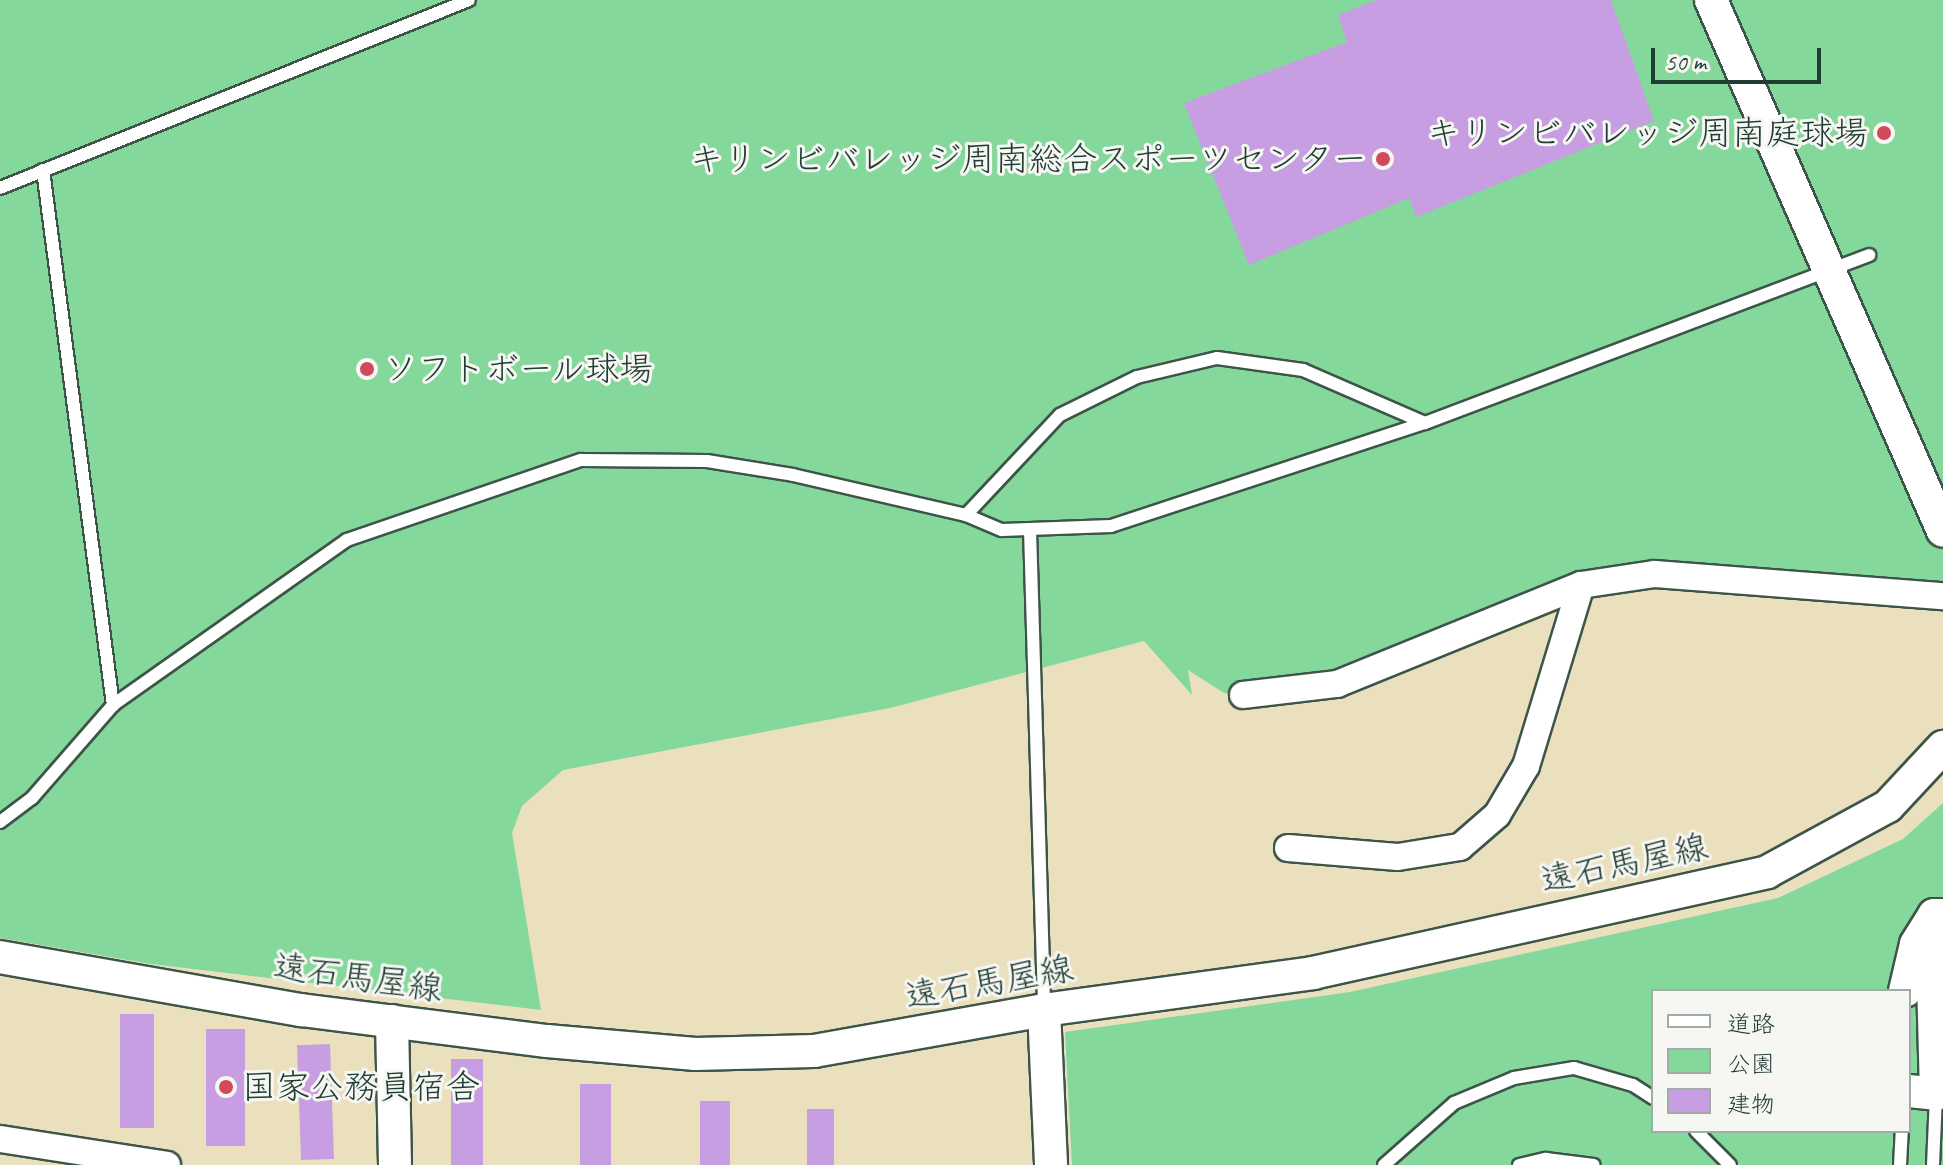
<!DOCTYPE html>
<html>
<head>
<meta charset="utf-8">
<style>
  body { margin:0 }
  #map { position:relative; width:1943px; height:1165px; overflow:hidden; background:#eae0be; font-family:Caveat,"Klee One",sans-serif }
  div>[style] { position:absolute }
  .green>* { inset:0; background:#85d89b }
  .building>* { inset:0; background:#c89ee2; transform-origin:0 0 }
  .roads { filter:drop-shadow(2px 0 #3d5549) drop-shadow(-2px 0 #3d5549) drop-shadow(0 2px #3d5549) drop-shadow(0 -2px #3d5549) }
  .service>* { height:12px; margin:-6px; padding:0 6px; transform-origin:6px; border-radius:6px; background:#fff }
  .minor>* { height:26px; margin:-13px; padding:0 13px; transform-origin:13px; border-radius:13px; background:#fff }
  .tertiary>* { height:32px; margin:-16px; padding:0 16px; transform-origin:16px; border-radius:16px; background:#fff }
  .dots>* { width:22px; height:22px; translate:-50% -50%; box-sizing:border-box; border:4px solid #f6f6f2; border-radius:50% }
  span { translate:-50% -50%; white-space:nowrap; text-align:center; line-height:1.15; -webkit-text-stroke:6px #f6f6f2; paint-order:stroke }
  .poi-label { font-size:34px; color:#1f3d34 }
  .right { translate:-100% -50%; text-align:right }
  .left { translate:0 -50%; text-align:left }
  .street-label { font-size:34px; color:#1f3d34 }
  .legend { position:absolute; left:1651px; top:989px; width:260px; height:144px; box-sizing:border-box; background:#f6f6f2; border:2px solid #a0aca6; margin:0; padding:10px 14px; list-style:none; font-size:24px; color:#1f3d34 }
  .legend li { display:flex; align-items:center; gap:16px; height:40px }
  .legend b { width:40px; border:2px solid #a0aca6 }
  .scale { position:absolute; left:1651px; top:48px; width:170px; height:36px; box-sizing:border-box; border:4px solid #1f3d34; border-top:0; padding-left:10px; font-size:24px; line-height:28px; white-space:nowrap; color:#1f3d34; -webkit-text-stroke:6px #f6f6f2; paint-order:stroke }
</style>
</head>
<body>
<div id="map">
  <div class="green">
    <i style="clip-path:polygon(0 0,1943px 0,1943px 595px,1596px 582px,1334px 687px,1224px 693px,1188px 670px,1192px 695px,1144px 641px,890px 708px,563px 770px,522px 806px,512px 833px,541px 1010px,151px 964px,0 938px)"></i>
    <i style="clip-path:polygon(evenodd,1943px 803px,1943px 1165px,1072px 1165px,1065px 1032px,1350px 992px,1778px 898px,1903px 839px,1943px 803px,1653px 991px,1909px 991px,1909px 1131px,1653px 1131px,1653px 991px)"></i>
  </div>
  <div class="building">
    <i style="clip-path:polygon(1376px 0,1611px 0,1654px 121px,1416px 217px,1409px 198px,1249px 265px,1184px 103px,1347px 42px,1338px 15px)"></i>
    <i style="left:120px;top:1014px;width:34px;height:114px"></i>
    <i style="left:206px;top:1029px;width:39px;height:117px"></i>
    <i style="left:330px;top:1044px;width:115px;height:33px;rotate:88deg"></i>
    <i style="left:451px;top:1059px;width:32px;height:106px"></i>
    <i style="left:580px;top:1084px;width:31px;height:81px"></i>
    <i style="left:700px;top:1101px;width:30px;height:64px"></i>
    <i style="left:807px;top:1109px;width:27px;height:56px"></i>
  </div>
  <div class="roads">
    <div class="service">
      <i style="left:43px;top:170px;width:540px;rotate:82.55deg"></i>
      <i style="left:0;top:188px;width:505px;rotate:-21.84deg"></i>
      <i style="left:966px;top:515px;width:137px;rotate:-46.8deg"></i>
      <i style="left:1060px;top:415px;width:86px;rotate:-26.3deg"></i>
      <i style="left:1137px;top:377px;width:82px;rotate:-13.4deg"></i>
      <i style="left:1217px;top:358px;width:87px;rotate:7.9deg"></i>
      <i style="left:1303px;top:370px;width:133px;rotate:23.5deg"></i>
      <i style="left:1030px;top:530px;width:480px;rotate:88.3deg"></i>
      <i style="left:0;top:822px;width:40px;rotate:-37deg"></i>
      <i style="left:32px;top:798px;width:123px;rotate:-48.9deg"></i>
      <i style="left:113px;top:705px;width:286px;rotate:-35.2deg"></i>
      <i style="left:347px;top:540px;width:247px;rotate:-18.9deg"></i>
      <i style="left:581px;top:460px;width:126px;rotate:0.5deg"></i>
      <i style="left:707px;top:461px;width:87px;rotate:9.2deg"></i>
      <i style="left:793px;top:475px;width:178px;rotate:13deg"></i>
      <i style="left:966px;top:515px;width:39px;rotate:23deg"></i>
      <i style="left:1002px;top:530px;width:109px;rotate:-2.1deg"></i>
      <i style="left:1111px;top:526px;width:330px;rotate:-18.2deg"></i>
      <i style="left:1425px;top:423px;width:475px;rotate:-20.7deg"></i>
      <i style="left:1696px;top:1131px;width:48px;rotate:45deg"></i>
      <i style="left:1384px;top:1165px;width:94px;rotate:-41.5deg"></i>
      <i style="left:1454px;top:1103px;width:65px;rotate:-22.6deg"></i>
      <i style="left:1514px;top:1078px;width:61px;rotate:-9.5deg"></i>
      <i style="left:1574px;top:1068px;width:61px;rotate:16.1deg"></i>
      <i style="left:1633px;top:1085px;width:24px;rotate:33deg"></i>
      <i style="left:1519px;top:1165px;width:28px;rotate:-13deg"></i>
      <i style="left:1546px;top:1159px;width:48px;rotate:7.1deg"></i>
      <i style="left:1900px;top:1165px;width:34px;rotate:-87deg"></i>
      <i style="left:1933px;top:1165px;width:69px;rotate:-87.5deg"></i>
    </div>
    <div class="minor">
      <i style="left:1243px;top:695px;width:95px;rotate:-6.7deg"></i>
      <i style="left:1337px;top:684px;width:263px;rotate:-22.1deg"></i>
      <i style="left:1581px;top:585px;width:75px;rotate:-8.5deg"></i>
      <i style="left:1655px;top:574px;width:289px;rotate:4.4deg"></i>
      <i style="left:1288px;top:848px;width:110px;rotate:4.7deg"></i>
      <i style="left:1398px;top:857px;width:63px;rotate:-9.2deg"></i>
      <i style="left:1460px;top:847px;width:49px;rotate:-40.9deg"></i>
      <i style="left:1497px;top:815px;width:57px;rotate:-59.4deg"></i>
      <i style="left:1526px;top:766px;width:189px;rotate:-73.1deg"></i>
      <i style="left:0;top:1139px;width:169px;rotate:8.8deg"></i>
    </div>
    <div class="tertiary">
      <i style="left:1711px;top:0;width:579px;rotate:66.4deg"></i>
      <i style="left:0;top:957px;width:306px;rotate:10deg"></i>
      <i style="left:301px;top:1010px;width:248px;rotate:7.2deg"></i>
      <i style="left:547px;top:1041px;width:149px;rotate:5deg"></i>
      <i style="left:695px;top:1054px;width:119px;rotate:-1.4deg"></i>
      <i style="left:814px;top:1051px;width:234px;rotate:-10.1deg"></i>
      <i style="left:1044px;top:1010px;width:272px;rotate:-7.8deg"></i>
      <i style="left:1313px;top:973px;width:465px;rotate:-12.5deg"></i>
      <i style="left:1767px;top:872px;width:138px;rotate:-28.6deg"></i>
      <i style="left:1888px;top:806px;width:81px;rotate:-47deg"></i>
      <i style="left:1905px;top:991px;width:48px;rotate:-76.8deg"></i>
      <i style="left:1916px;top:944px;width:34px;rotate:-58deg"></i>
      <i style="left:1934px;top:915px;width:9px"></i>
      <i style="left:1044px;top:1010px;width:155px;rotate:87.4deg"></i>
      <i style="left:392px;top:1021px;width:144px;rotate:88.8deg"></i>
      <i style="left:1909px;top:1091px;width:27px;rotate:6deg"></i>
      <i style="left:1936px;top:1094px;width:113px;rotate:-91.5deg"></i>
      <i style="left:1933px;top:981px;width:39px;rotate:-75deg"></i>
    </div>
  </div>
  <div class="dots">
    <i style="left:1884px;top:133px;background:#d1495b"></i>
    <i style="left:1383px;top:159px;background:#d1495b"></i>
    <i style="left:367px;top:369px;background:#d1495b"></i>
    <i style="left:226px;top:1087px;background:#d1495b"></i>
  </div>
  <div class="poi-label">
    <span class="right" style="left:1868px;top:133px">キリンビバレッジ周南庭球場</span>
    <span class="right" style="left:1367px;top:159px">キリンビバレッジ周南総合スポーツセンター</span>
    <span class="left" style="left:383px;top:369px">ソフトボール球場</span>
    <span class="left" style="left:242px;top:1087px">国家公務員宿舎</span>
  </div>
  <div class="street-label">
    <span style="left:1624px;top:863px;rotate:-12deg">遠石馬屋線</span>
    <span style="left:358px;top:977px;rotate:8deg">遠石馬屋線</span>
    <span style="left:989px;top:982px;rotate:-10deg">遠石馬屋線</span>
  </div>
  <ul class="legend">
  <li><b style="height:10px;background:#fff"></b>道路</li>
  <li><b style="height:22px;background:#85d89b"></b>公園</li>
  <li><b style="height:22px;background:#c89ee2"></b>建物</li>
  </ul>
  <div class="scale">50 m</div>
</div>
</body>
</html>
